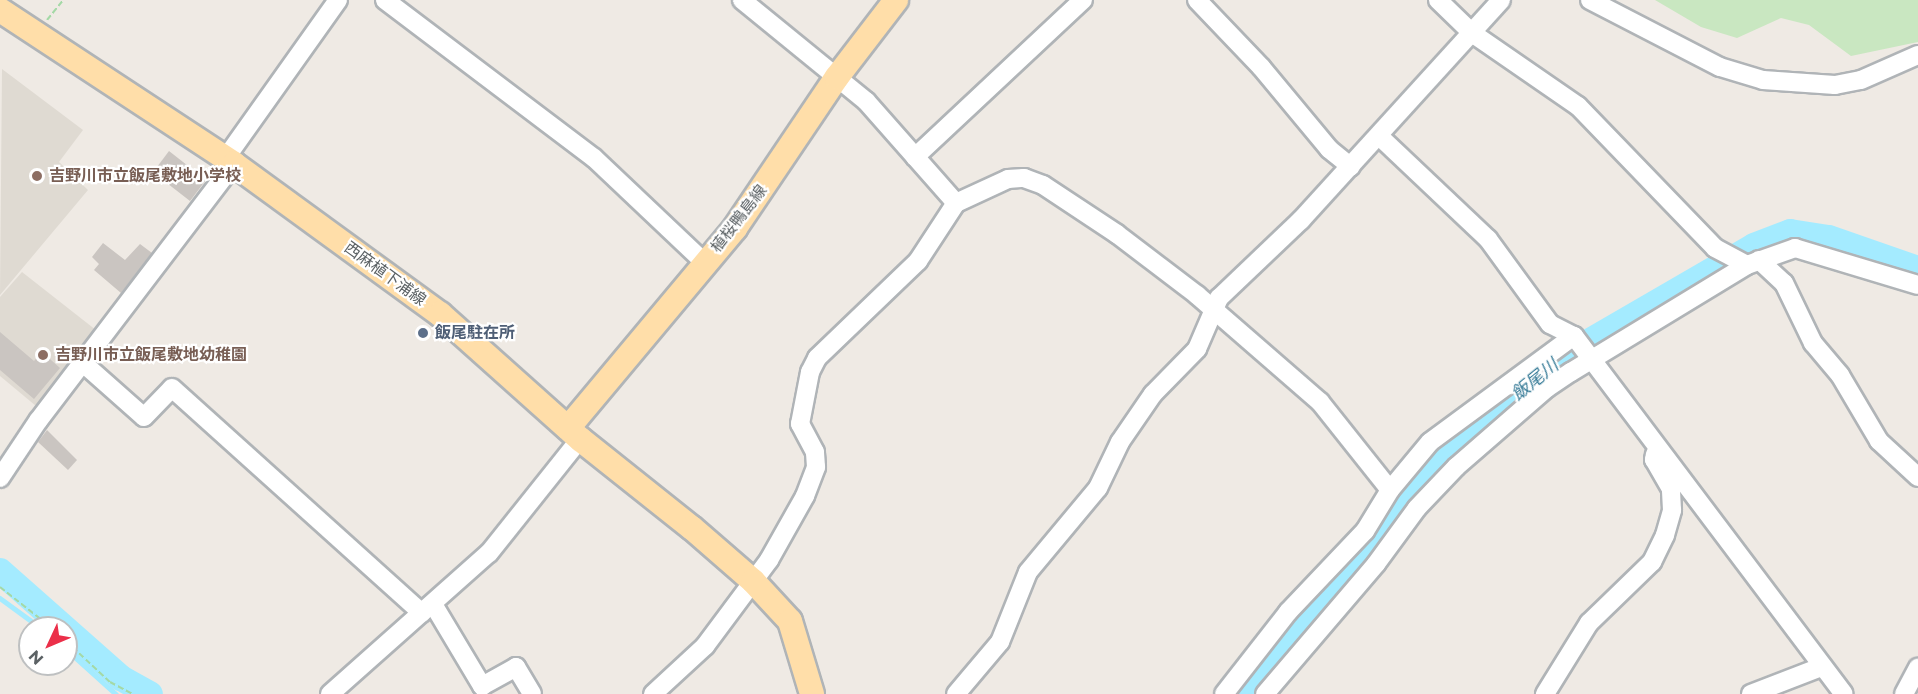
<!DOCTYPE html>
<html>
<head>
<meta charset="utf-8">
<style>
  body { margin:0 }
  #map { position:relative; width:1918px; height:694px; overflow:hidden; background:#efeae4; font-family:Montserrat,"Noto Sans JP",sans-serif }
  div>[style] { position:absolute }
  .education>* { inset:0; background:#dfdad2 }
  .green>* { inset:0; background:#c9e7c1 }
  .stream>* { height:4.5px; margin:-2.25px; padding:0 2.25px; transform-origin:2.25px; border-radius:2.25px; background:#a4ebff }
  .river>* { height:26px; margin:-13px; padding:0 13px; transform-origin:13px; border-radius:13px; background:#a4ebff }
  .building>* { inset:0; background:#cac5c1 }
  .path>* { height:2px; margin-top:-1px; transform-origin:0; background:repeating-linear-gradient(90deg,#a4d9a6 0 6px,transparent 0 9px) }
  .roads { filter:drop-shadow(2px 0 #b0b4b7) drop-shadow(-2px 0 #b0b4b7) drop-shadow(0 2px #b0b4b7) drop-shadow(0 -2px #b0b4b7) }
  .minor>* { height:18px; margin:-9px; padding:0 9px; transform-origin:9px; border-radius:9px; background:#fff }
  .major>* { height:24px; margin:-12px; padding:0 12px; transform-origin:12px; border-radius:12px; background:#ffdea9 }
  .dots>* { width:16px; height:16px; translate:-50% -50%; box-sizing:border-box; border:3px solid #fff; border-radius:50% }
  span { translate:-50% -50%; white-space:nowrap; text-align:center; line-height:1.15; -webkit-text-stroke:4.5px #fff; paint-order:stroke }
  .education-label { font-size:16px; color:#785e54; font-weight:700 }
  .left { translate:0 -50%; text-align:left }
  .street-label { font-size:16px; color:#5c6265 }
  .service-label { font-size:16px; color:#4e5e75; font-weight:700 }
  .water-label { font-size:18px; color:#387c98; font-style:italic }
  .north { position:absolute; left:18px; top:616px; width:60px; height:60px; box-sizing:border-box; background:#fff; border:2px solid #bec0c1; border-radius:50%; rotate:226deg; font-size:16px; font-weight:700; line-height:24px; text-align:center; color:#5c6265 }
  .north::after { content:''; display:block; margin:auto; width:21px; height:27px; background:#eb2f49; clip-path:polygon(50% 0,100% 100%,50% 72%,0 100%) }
</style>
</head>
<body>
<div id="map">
  <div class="education">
    <i style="clip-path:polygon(2px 69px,83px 130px,59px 162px,88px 190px,0 295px)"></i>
    <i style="clip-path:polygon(22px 272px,101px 334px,42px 411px,0 376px,0 297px)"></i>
  </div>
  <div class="green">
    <i style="clip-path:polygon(1655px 0,1918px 0,1918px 42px,1851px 56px,1809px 25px,1781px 18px,1737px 38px,1701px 27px)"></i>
  </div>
  <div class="stream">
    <i style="left:0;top:598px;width:51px;rotate:36.2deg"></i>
    <i style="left:66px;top:649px;width:67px;rotate:42deg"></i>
  </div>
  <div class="river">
    <i style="left:0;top:571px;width:162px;rotate:41.5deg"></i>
    <i style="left:121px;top:678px;width:33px;rotate:29deg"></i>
    <i style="left:1245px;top:694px;width:213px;rotate:-50.3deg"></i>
    <i style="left:1381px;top:530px;width:73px;rotate:-55.7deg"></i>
    <i style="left:1422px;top:470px;width:184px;rotate:-38.6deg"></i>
    <i style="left:1566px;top:355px;width:217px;rotate:-30.1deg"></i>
    <i style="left:1754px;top:246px;width:39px;rotate:-21deg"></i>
    <i style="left:1790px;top:232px;width:39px;rotate:9deg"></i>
    <i style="left:1829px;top:238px;width:94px;rotate:19.2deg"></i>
  </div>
  <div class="building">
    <i style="clip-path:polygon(169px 151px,206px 180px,190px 201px,163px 180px,167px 175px,157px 167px)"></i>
    <i style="clip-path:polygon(103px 243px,125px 260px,140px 244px,152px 253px,121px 293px,94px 270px,99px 264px,92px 257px)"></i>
    <i style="clip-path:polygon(0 332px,34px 361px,42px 352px,60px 368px,34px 399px,0 370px)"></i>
    <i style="clip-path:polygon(47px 430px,77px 460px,68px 470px,38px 442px)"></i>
  </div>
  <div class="path">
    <i style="left:47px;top:20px;width:26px;rotate:-51deg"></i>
    <i style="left:0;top:587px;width:66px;rotate:38.3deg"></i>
    <i style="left:66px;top:641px;width:60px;rotate:43deg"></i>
    <i style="left:110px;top:682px;width:26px;rotate:28deg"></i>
  </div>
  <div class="roads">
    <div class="minor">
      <i style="left:385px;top:0;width:262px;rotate:37.1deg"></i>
      <i style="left:594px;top:158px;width:151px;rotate:43.4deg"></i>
      <i style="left:742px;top:0;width:160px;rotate:39.2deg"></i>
      <i style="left:866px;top:101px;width:136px;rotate:48.6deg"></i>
      <i style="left:1197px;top:0;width:93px;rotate:46.3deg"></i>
      <i style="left:1261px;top:67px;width:107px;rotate:50.3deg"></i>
      <i style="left:1329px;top:149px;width:28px;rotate:39deg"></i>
      <i style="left:1438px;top:0;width:47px;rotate:44.1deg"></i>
      <i style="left:1472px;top:33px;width:129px;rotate:34.6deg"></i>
      <i style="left:1578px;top:106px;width:197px;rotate:46deg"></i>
      <i style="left:1715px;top:248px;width:36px;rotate:28deg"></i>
      <i style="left:1590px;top:0;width:146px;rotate:27.3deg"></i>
      <i style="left:1720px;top:67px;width:45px;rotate:16.8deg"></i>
      <i style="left:1763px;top:80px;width:72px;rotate:4deg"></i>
      <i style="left:1835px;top:85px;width:26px;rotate:-11deg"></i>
      <i style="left:1861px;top:80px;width:62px;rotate:-23.7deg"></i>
      <i style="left:1379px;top:136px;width:150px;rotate:43.4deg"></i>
      <i style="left:1488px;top:239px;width:105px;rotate:53.9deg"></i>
      <i style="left:1550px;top:324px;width:27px;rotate:27deg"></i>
      <i style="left:1574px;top:336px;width:448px;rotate:53deg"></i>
      <i style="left:915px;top:157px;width:230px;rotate:-43.1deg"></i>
      <i style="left:225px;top:159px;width:195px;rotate:-54.6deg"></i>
      <i style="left:1759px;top:260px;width:34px;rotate:43deg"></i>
      <i style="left:1784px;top:283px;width:67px;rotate:64.2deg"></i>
      <i style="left:1813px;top:343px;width:42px;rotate:49.8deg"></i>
      <i style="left:1840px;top:375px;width:77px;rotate:59.4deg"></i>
      <i style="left:1879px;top:441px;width:53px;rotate:42.7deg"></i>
      <i style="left:83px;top:363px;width:81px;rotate:41.5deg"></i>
      <i style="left:144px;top:417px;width:40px;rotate:-46deg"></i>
      <i style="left:172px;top:388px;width:336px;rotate:42deg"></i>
      <i style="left:0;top:478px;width:69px;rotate:-56.3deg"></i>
      <i style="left:38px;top:421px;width:323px;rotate:-52.7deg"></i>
      <i style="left:433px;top:604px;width:96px;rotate:59.1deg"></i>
      <i style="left:482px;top:686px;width:39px;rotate:-29deg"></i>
      <i style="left:516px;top:667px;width:31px;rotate:59deg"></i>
      <i style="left:330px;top:694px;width:213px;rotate:-41.6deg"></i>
      <i style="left:489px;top:553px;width:146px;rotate:-51.4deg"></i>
      <i style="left:653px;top:694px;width:71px;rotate:-42.7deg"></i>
      <i style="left:705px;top:646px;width:107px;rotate:-53.3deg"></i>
      <i style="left:769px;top:560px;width:73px;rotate:-60.6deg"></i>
      <i style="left:805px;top:496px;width:31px;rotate:-69deg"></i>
      <i style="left:816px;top:467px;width:15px;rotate:-94deg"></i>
      <i style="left:815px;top:452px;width:32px;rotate:-118deg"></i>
      <i style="left:800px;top:424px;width:53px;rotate:-79.1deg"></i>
      <i style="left:810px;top:372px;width:16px;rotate:-63deg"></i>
      <i style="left:817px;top:358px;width:140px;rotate:-43.8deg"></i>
      <i style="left:918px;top:261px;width:69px;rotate:-56.8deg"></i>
      <i style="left:956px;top:203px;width:57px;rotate:-24.8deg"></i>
      <i style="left:1008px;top:179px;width:16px;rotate:-4deg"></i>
      <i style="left:1024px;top:178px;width:20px;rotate:20deg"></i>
      <i style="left:1043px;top:185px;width:89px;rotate:33.5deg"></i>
      <i style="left:1117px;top:234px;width:101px;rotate:37.3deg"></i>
      <i style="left:1197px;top:295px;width:163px;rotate:41deg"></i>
      <i style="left:1320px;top:402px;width:112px;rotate:51.5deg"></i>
      <i style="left:956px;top:694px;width:68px;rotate:-49.8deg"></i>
      <i style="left:1000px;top:642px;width:75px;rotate:-68.2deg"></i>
      <i style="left:1028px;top:572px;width:109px;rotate:-50.2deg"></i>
      <i style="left:1098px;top:488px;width:51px;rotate:-64.4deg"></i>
      <i style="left:1120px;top:442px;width:58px;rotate:-55.5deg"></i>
      <i style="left:1153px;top:394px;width:63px;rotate:-45.6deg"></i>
      <i style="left:1197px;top:349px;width:56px;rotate:-66.7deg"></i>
      <i style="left:1219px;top:298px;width:113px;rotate:-43.6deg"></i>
      <i style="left:1301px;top:220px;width:297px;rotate:-47.7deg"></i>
      <i style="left:1224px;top:694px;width:104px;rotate:-52deg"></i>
      <i style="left:1288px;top:612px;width:112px;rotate:-46.5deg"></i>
      <i style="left:1365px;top:531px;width:48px;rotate:-58.6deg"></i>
      <i style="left:1390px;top:490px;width:62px;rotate:-50.2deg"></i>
      <i style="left:1430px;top:442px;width:179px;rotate:-36.4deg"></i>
      <i style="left:1265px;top:694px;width:171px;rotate:-49.5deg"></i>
      <i style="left:1376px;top:564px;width:69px;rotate:-53.8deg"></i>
      <i style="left:1417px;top:508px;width:57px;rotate:-46.4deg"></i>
      <i style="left:1456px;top:467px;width:121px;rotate:-41deg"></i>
      <i style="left:1547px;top:388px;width:29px;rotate:-34deg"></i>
      <i style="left:1571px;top:372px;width:206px;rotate:-31.3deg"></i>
      <i style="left:1747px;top:265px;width:51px;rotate:-19.5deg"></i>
      <i style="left:1795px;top:248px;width:128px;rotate:16.7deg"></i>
      <i style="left:1545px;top:694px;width:84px;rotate:-58.2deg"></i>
      <i style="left:1589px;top:623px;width:88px;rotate:-44.1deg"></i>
      <i style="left:1652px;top:562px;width:30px;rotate:-64deg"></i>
      <i style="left:1665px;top:535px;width:26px;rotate:-74deg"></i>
      <i style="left:1672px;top:510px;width:21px;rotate:-93deg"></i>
      <i style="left:1671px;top:489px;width:34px;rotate:-120deg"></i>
      <i style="left:1654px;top:460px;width:6px;rotate:-81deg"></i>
      <i style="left:1751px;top:694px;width:75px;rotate:-21.1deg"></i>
      <i style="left:1904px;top:694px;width:30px;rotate:-62deg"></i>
    </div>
    <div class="major">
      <i style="left:0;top:10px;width:280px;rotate:33.3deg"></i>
      <i style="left:234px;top:164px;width:255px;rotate:36.1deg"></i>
      <i style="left:440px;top:314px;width:188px;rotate:41.8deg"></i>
      <i style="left:580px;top:439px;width:143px;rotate:38.5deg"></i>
      <i style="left:692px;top:528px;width:81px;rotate:41deg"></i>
      <i style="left:753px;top:581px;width:54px;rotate:47.2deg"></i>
      <i style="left:790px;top:621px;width:76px;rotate:73.2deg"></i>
      <i style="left:568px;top:428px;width:261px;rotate:-50.1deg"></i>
      <i style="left:735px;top:228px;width:182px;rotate:-56deg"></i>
      <i style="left:837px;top:77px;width:97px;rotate:-52.5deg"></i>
    </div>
  </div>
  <div class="dots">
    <i style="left:37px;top:176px;background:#8d6e63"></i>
    <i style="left:423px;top:333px;background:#5c6f8a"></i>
    <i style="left:43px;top:355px;background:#8d6e63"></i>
  </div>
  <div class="education-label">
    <span class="left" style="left:49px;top:176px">吉野川市立飯尾敷地小学校</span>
    <span class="left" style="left:55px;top:355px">吉野川市立飯尾敷地幼稚園</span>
  </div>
  <div class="street-label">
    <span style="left:739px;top:219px;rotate:-52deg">植桜鴨島線</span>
    <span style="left:385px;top:274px;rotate:36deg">西麻植下浦線</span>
  </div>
  <div class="service-label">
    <span class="left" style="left:435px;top:333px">飯尾駐在所</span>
  </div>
  <div class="water-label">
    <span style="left:1535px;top:380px;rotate:-39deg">飯尾川</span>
  </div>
  <div class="north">N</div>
</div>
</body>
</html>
